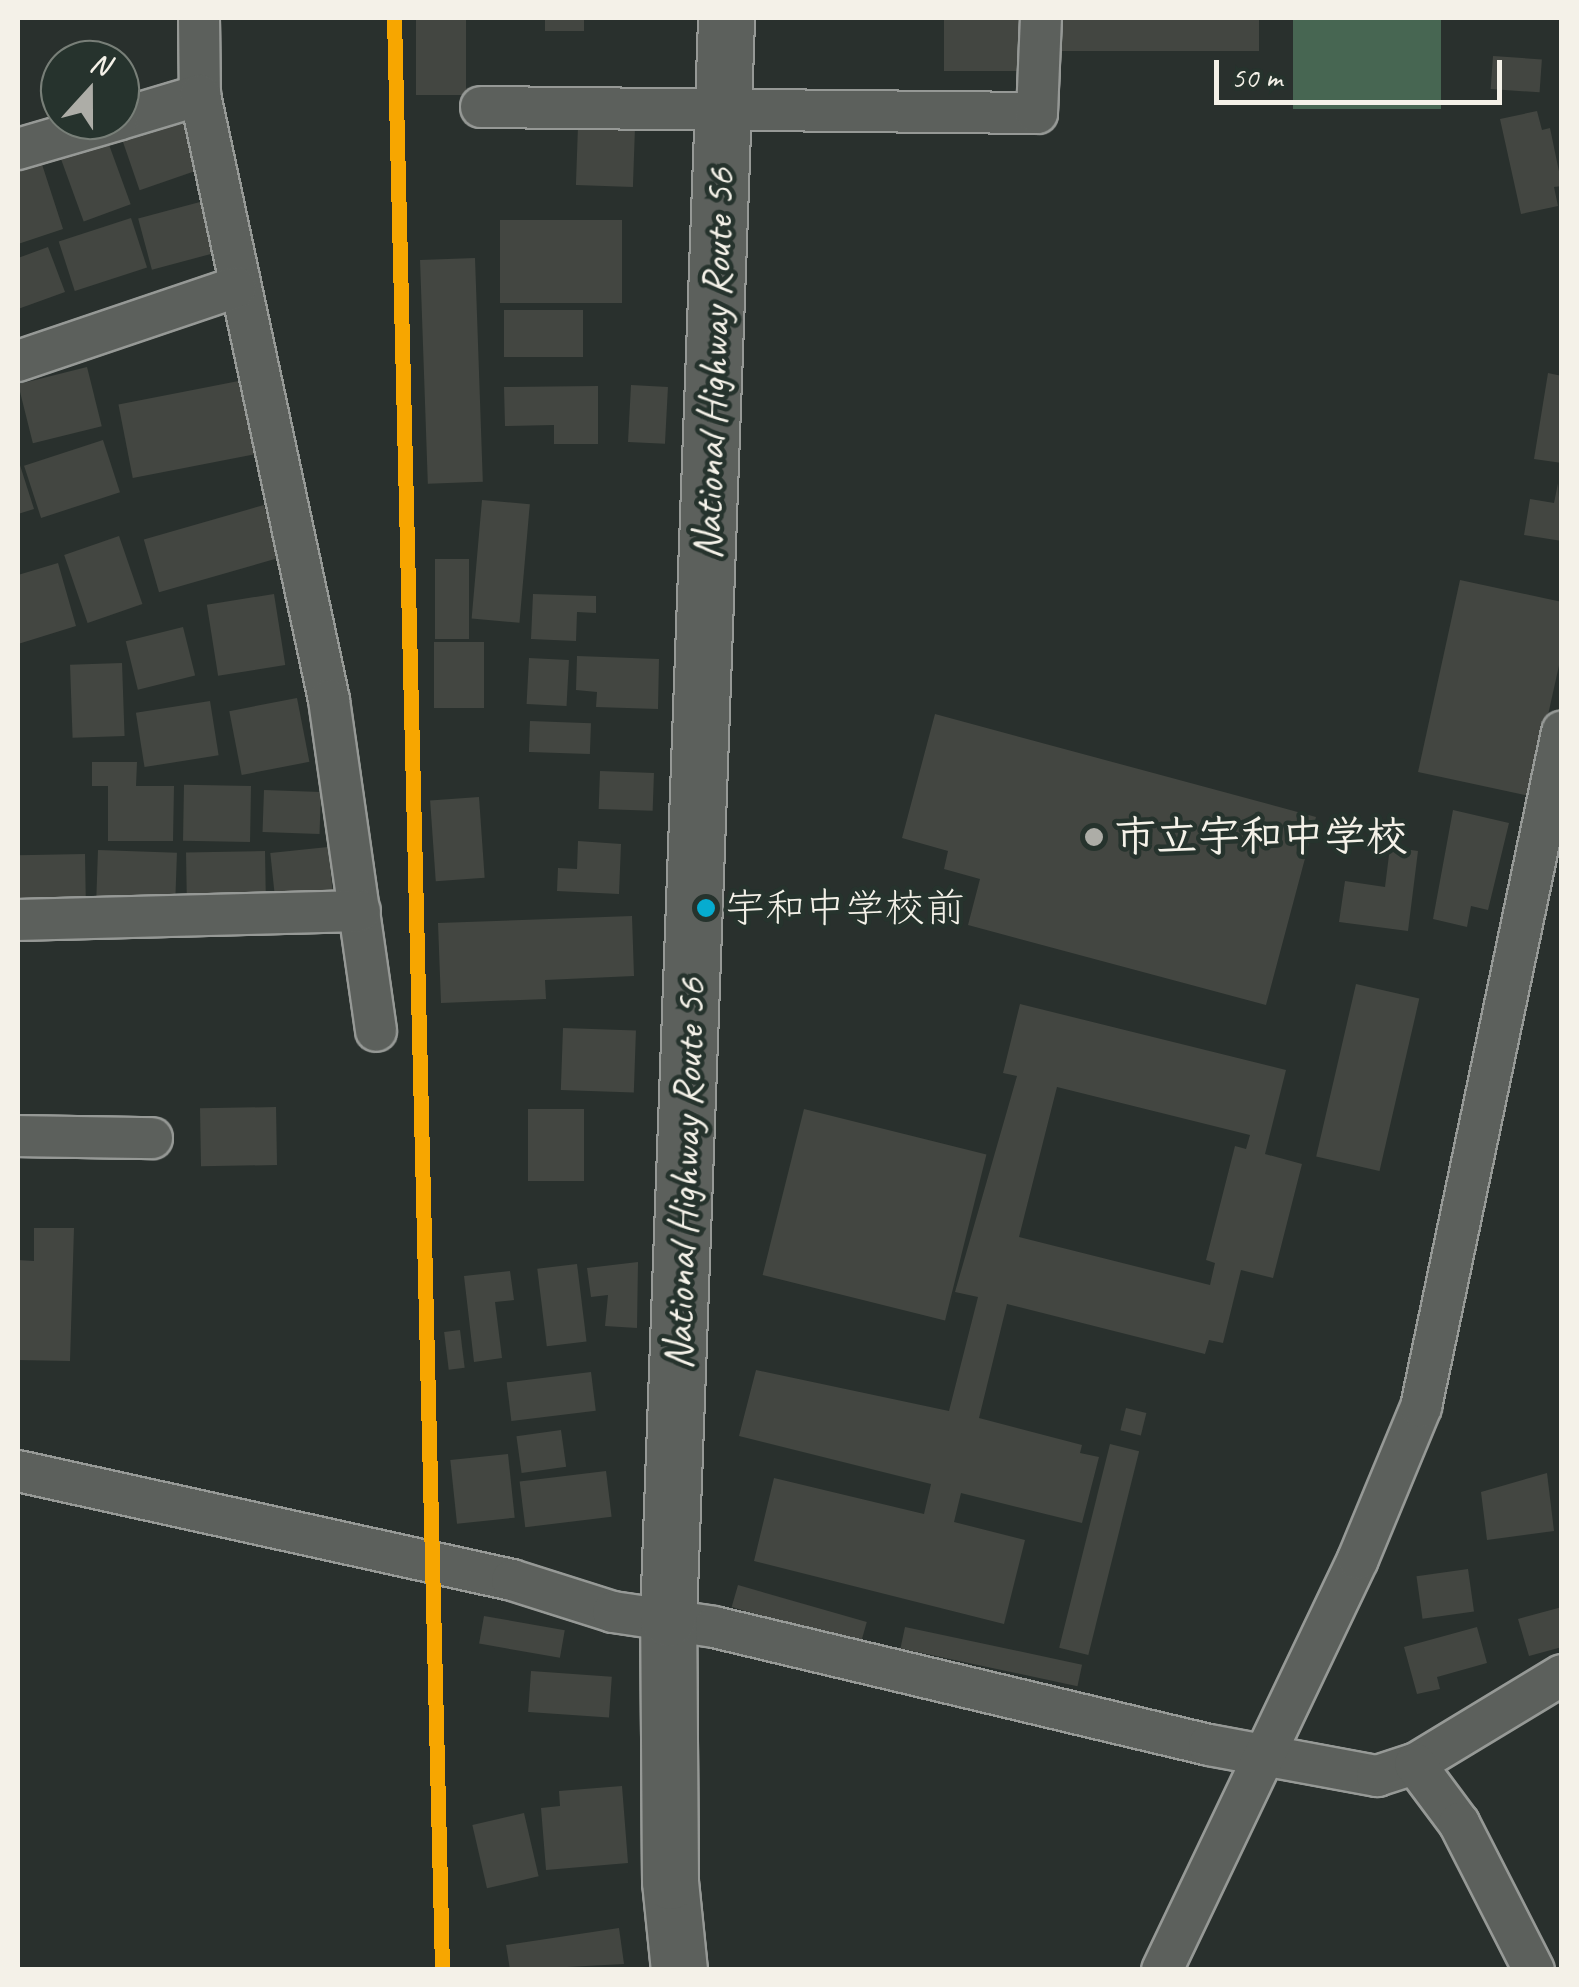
<!DOCTYPE html>
<html>
<head>
<meta charset="utf-8">
<style>
  body { margin:0 }
  #map { position:relative; width:1579px; height:1987px; overflow:hidden; background:#29302d; font-family:Caveat,"Klee One",sans-serif }
  div>[style] { position:absolute }
  .green>* { inset:0; background:#476652; transform-origin:0 0 }
  .building>* { inset:0; background:#434641; transform-origin:0 0 }
  .roads { filter:drop-shadow(2px 0 #969996) drop-shadow(-2px 0 #969996) drop-shadow(0 2px #969996) drop-shadow(0 -2px #969996) }
  .street>* { height:40px; margin:-20px; padding:0 20px; transform-origin:20px; border-radius:20px; background:#5c605c }
  .highway>* { height:55px; margin:-27.5px; padding:0 27.5px; transform-origin:27.5px; border-radius:27.5px; background:#5c605c }
  .rail-1>* { height:15px; margin:-7.5px; padding:0 7.5px; transform-origin:7.5px; border-radius:7.5px; background:#f7a600 }
  .dots>* { width:28px; height:28px; translate:-50% -50%; box-sizing:border-box; border:5px solid #26332d; border-radius:50% }
  span { translate:-50% -50%; white-space:nowrap; text-align:center; line-height:1.15; -webkit-text-stroke:9px #26332d; paint-order:stroke }
  .bus-label { font-size:40px; color:#f4f1e8 }
  .left { translate:0 -50%; text-align:left }
  .street-label { font-size:42px; color:#f4f1e8 }
  .poi-label { font-size:42px; color:#f4f1e8; font-weight:700 }
  .frame { position:absolute; inset:0; border:20px solid #f4f1e8; pointer-events:none }
  .north { position:absolute; left:40px; top:40px; width:100px; height:100px; box-sizing:border-box; background:#26332d; border:2px solid #787f78; border-radius:50%; rotate:21deg; font-size:28px; font-weight:700; line-height:40px; text-align:center; color:#f4f1e8 }
  .north::after { content:''; display:block; margin:auto; width:35px; height:45px; background:#adada7; clip-path:polygon(50% 0,100% 100%,50% 72%,0 100%) }
  .scale { position:absolute; left:1214px; top:60px; width:288px; height:45px; box-sizing:border-box; border:5px solid #f4f1e8; border-top:0; padding-left:12px; font-size:30px; line-height:35px; white-space:nowrap; color:#f4f1e8; -webkit-text-stroke:8px #26332d; paint-order:stroke }
</style>
</head>
<body>
<div id="map">
  <div class="green">
    <i style="left:1293px;top:18px;width:148px;height:91px"></i>
  </div>
  <div class="building">
    <i style="left:416px;top:18px;width:50px;height:77px"></i>
    <i style="left:545px;top:18px;width:39px;height:13px"></i>
    <i style="left:944px;top:18px;width:83px;height:53px"></i>
    <i style="left:1057px;top:18px;width:202px;height:33px"></i>
    <i style="left:1493px;top:56px;width:49px;height:33px;rotate:4deg"></i>
    <i style="clip-path:polygon(1537px 111px,1542px 130px,1550px 128px,1562px 186px,1554px 187px,1558px 206px,1521px 214px,1500px 119px)"></i>
    <i style="left:186px;top:116px;width:55px;height:68px;rotate:71deg"></i>
    <i style="left:578px;top:126px;width:57px;height:59px;rotate:2deg"></i>
    <i style="left:104px;top:131px;width:78px;height:50px;rotate:70deg"></i>
    <i style="clip-path:polygon(38px 152px,63px 229px,18px 244px,18px 159px)"></i>
    <i style="left:200px;top:202px;width:53px;height:64px;rotate:75deg"></i>
    <i style="left:131px;top:218px;width:52px;height:76px;rotate:72deg"></i>
    <i style="left:500px;top:220px;width:122px;height:83px"></i>
    <i style="clip-path:polygon(48px 247px,65px 292px,18px 309px,18px 258px)"></i>
    <i style="left:475px;top:258px;width:224px;height:55px;rotate:88deg"></i>
    <i style="left:583px;top:310px;width:47px;height:79px;rotate:90deg"></i>
    <i style="left:87px;top:367px;width:61px;height:71px;rotate:76deg"></i>
    <i style="clip-path:polygon(1548px 373px,1562px 376px,1562px 463px,1534px 459px)"></i>
    <i style="left:249px;top:379px;width:75px;height:133px;rotate:79deg"></i>
    <i style="left:631px;top:385px;width:37px;height:57px;rotate:3deg"></i>
    <i style="clip-path:polygon(598px 386px,598px 444px,554px 444px,554px 425px,505px 426px,504px 387px)"></i>
    <i style="left:103px;top:440px;width:55px;height:83px;rotate:72deg"></i>
    <i style="clip-path:polygon(18px 459px,34px 509px,18px 514px)"></i>
    <i style="clip-path:polygon(1558px 483px,1562px 541px,1524px 535px,1530px 499px,1554px 503px)"></i>
    <i style="left:482px;top:500px;width:48px;height:119px;rotate:5deg"></i>
    <i style="left:264px;top:505px;width:55px;height:125px;rotate:74deg"></i>
    <i style="left:119px;top:536px;width:72px;height:58px;rotate:71deg"></i>
    <i style="left:435px;top:559px;width:34px;height:80px"></i>
    <i style="clip-path:polygon(58px 563px,76px 626px,18px 644px,18px 575px)"></i>
    <i style="clip-path:polygon(1460px 580px,1562px 602px,1562px 652px,1530px 796px,1418px 772px)"></i>
    <i style="left:274px;top:594px;width:72px;height:68px;rotate:81deg"></i>
    <i style="clip-path:polygon(533px 594px,596px 596px,596px 613px,577px 612px,576px 641px,531px 639px)"></i>
    <i style="left:183px;top:627px;width:50px;height:59px;rotate:76deg"></i>
    <i style="left:434px;top:642px;width:50px;height:66px"></i>
    <i style="clip-path:polygon(577px 656px,659px 659px,658px 709px,596px 707px,597px 692px,576px 690px)"></i>
    <i style="left:529px;top:658px;width:40px;height:46px;rotate:3deg"></i>
    <i style="left:122px;top:663px;width:73px;height:52px;rotate:88deg"></i>
    <i style="left:297px;top:698px;width:65px;height:69px;rotate:79deg"></i>
    <i style="left:210px;top:701px;width:55px;height:75px;rotate:81deg"></i>
    <i style="clip-path:polygon(935px 714px,1316px 817px,1266px 1005px,968px 925px,980px 879px,944px 869px,948px 851px,902px 838px)"></i>
    <i style="left:530px;top:721px;width:61px;height:31px;rotate:2deg"></i>
    <i style="clip-path:polygon(92px 762px,137px 762px,136px 786px,174px 786px,173px 841px,108px 841px,108px 786px,92px 786px)"></i>
    <i style="left:600px;top:771px;width:54px;height:38px;rotate:2deg"></i>
    <i style="left:251px;top:786px;width:56px;height:67px;rotate:91deg"></i>
    <i style="left:264px;top:790px;width:57px;height:42px;rotate:2deg"></i>
    <i style="left:479px;top:797px;width:81px;height:49px;rotate:86deg"></i>
    <i style="clip-path:polygon(1453px 810px,1509px 823px,1488px 910px,1471px 906px,1467px 927px,1433px 919px)"></i>
    <i style="clip-path:polygon(578px 841px,621px 844px,619px 894px,557px 891px,558px 868px,577px 869px)"></i>
    <i style="left:328px;top:847px;width:47px;height:58px;rotate:84deg"></i>
    <i style="clip-path:polygon(1390px 847px,1418px 851px,1408px 931px,1339px 922px,1345px 881px,1385px 887px)"></i>
    <i style="left:98px;top:850px;width:79px;height:54px;rotate:2deg"></i>
    <i style="left:265px;top:851px;width:52px;height:79px;rotate:89deg"></i>
    <i style="left:85px;top:854px;width:48px;height:67px;rotate:89deg"></i>
    <i style="clip-path:polygon(632px 916px,634px 976px,545px 980px,546px 999px,441px 1003px,438px 923px)"></i>
    <i style="left:1356px;top:984px;width:65px;height:177px;rotate:13deg"></i>
    <i style="clip-path:polygon(evenodd,1020px 1004px,1286px 1070px,1265px 1154px,1302px 1164px,1273px 1278px,1241px 1270px,1223px 1343px,1209px 1340px,1205px 1354px,1007px 1304px,979px 1418px,1082px 1445px,1080px 1453px,1099px 1457px,1082px 1523px,961px 1493px,954px 1522px,1025px 1540px,1004px 1624px,754px 1561px,774px 1478px,924px 1514px,931px 1484px,739px 1436px,756px 1370px,949px 1411px,978px 1297px,955px 1292px,1017px 1076px,1003px 1073px,1020px 1004px,1057px 1087px,1250px 1135px,1246px 1149px,1235px 1146px,1206px 1260px,1215px 1263px,1210px 1285px,1019px 1237px,1057px 1087px)"></i>
    <i style="left:563px;top:1028px;width:73px;height:62px;rotate:2deg"></i>
    <i style="left:276px;top:1107px;width:58px;height:76px;rotate:89deg"></i>
    <i style="left:584px;top:1109px;width:72px;height:56px;rotate:90deg"></i>
    <i style="left:804px;top:1109px;width:188px;height:171px;rotate:14deg"></i>
    <i style="clip-path:polygon(34px 1228px,74px 1228px,70px 1361px,18px 1360px,18px 1260px,34px 1261px)"></i>
    <i style="clip-path:polygon(638px 1262px,637px 1328px,605px 1326px,608px 1295px,591px 1297px,587px 1268px)"></i>
    <i style="left:577px;top:1264px;width:78px;height:40px;rotate:83deg"></i>
    <i style="clip-path:polygon(510px 1271px,514px 1300px,495px 1302px,502px 1358px,474px 1362px,464px 1276px)"></i>
    <i style="left:460px;top:1330px;width:38px;height:16px;rotate:83deg"></i>
    <i style="left:591px;top:1372px;width:39px;height:85px;rotate:83deg"></i>
    <i style="left:1126px;top:1408px;width:21px;height:23px;rotate:14deg"></i>
    <i style="left:561px;top:1430px;width:37px;height:45px;rotate:82deg"></i>
    <i style="left:1110px;top:1444px;width:30px;height:210px;rotate:14deg"></i>
    <i style="left:508px;top:1454px;width:64px;height:58px;rotate:84deg"></i>
    <i style="left:606px;top:1471px;width:46px;height:87px;rotate:83deg"></i>
    <i style="clip-path:polygon(1547px 1473px,1554px 1531px,1487px 1540px,1481px 1492px)"></i>
    <i style="left:1468px;top:1569px;width:43px;height:52px;rotate:82deg"></i>
    <i style="left:738px;top:1585px;width:134px;height:23px;rotate:16deg"></i>
    <i style="clip-path:polygon(1562px 1607px,1562px 1647px,1529px 1656px,1518px 1619px)"></i>
    <i style="left:484px;top:1616px;width:82px;height:28px;rotate:10deg"></i>
    <i style="left:905px;top:1627px;width:181px;height:22px;rotate:12deg"></i>
    <i style="clip-path:polygon(1477px 1627px,1487px 1663px,1437px 1677px,1440px 1689px,1417px 1694px,1404px 1647px)"></i>
    <i style="left:531px;top:1671px;width:81px;height:41px;rotate:4deg"></i>
    <i style="clip-path:polygon(622px 1786px,628px 1863px,546px 1870px,541px 1808px,560px 1806px,559px 1791px)"></i>
    <i style="left:524px;top:1813px;width:65px;height:53px;rotate:77deg"></i>
    <i style="clip-path:polygon(619px 1928px,624px 1964px,510px 1970px,506px 1945px)"></i>
  </div>
  <div class="roads">
    <div class="street">
      <i style="left:199px;top:18px;width:77px;rotate:89.3deg"></i>
      <i style="left:481px;top:107px;width:556px;rotate:0.62deg"></i>
      <i style="left:1037px;top:113px;width:95px;rotate:-87.6deg"></i>
      <i style="left:120px;top:119px;width:84px;rotate:-16.7deg"></i>
      <i style="left:200px;top:95px;width:619px;rotate:77.96deg"></i>
      <i style="left:329px;top:700px;width:334px;rotate:81.9deg"></i>
      <i style="left:18px;top:149px;width:103px;rotate:-16.3deg"></i>
      <i style="left:18px;top:361px;width:230px;rotate:-18.7deg"></i>
      <i style="left:18px;top:920px;width:342px;rotate:-1.5deg"></i>
      <i style="left:18px;top:1136px;width:134px;rotate:0.9deg"></i>
      <i style="left:18px;top:1471px;width:506px;rotate:12.44deg"></i>
      <i style="left:512px;top:1580px;width:106px;rotate:17.6deg"></i>
      <i style="left:613px;top:1612px;width:102px;rotate:8.4deg"></i>
      <i style="left:714px;top:1627px;width:509px;rotate:13.41deg"></i>
      <i style="left:1209px;top:1745px;width:171px;rotate:10.5deg"></i>
      <i style="left:1377px;top:1776px;width:40px;rotate:-18deg"></i>
      <i style="left:1415px;top:1764px;width:172px;rotate:-31.2deg"></i>
      <i style="left:1415px;top:1764px;width:74px;rotate:53.3deg"></i>
      <i style="left:1459px;top:1823px;width:165px;rotate:63deg"></i>
      <i style="left:1162px;top:1970px;width:455px;rotate:-64.5deg"></i>
      <i style="left:1358px;top:1559px;width:165px;rotate:-67.5deg"></i>
      <i style="left:1421px;top:1407px;width:690px;rotate:-78.2deg"></i>
    </div>
    <div class="highway">
      <i style="left:679px;top:1970px;width:89px;rotate:-95.8deg"></i>
      <i style="left:670px;top:1881px;width:263px;rotate:-90.4deg"></i>
      <i style="left:668px;top:1618px;width:1601px;rotate:-87.92deg"></i>
    </div>
  </div>
  <div class="rail-1">
    <i style="left:394px;top:18px;width:1953px;rotate:88.59deg"></i>
  </div>
  <div class="dots">
    <i style="left:1094px;top:837px;background:#adada7"></i>
    <i style="left:706px;top:908px;background:#06acd0"></i>
  </div>
  <div class="bus-label">
    <span class="left" style="left:725px;top:908px">宇和中学校前</span>
  </div>
  <div class="street-label">
    <span style="left:714px;top:364px;rotate:-88deg">National Highway Route 56</span>
    <span style="left:685px;top:1174px;rotate:-88deg">National Highway Route 56</span>
  </div>
  <div class="poi-label">
    <span class="left" style="left:1114px;top:837px">市立宇和中学校</span>
  </div>
  <div class="frame"></div>
  <div class="north">N</div>
  <div class="scale">50 m</div>
</div>
</body>
</html>
